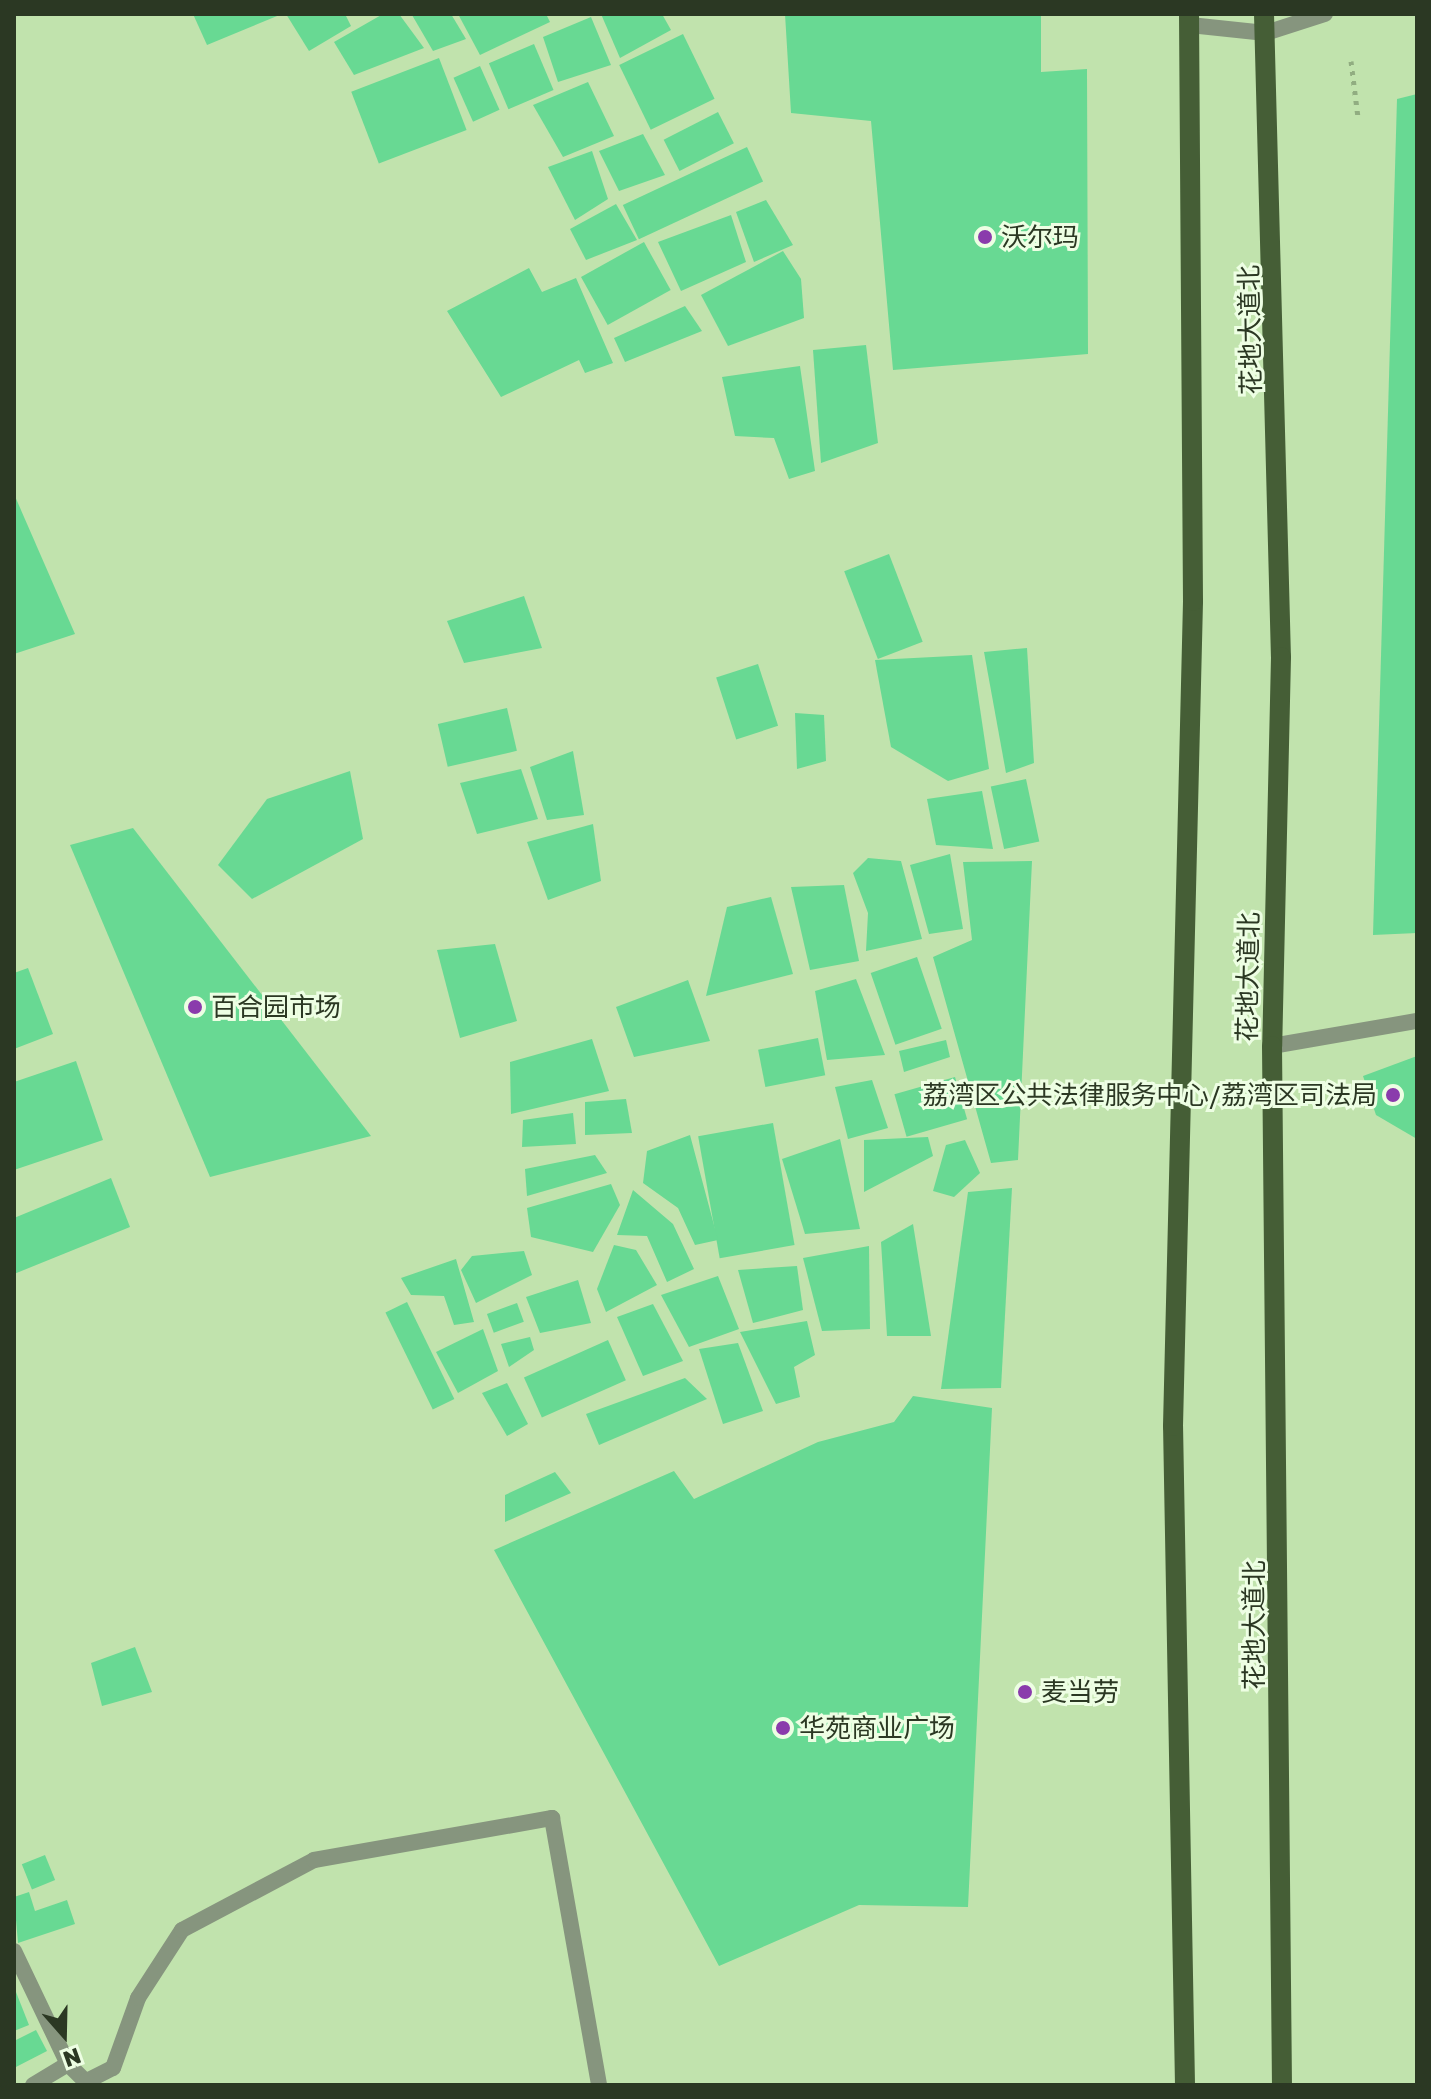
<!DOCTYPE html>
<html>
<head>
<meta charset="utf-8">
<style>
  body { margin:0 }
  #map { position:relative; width:1431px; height:2099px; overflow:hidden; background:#c1e3ad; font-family:"Golos Text","Noto Sans SC",sans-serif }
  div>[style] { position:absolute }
  .building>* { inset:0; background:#68d993; transform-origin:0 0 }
  .path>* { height:5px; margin-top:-2.5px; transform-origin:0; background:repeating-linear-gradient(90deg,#91ad81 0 4px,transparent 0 10px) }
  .service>* { height:16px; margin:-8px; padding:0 8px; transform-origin:8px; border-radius:8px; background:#86957e }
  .minor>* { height:16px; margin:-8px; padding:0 8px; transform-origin:8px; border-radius:8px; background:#86957e }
  .tertiary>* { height:16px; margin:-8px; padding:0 8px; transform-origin:8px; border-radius:8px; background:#86957e }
  .primary>* { height:20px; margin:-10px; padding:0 10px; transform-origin:10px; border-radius:10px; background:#455e36 }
  .dots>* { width:22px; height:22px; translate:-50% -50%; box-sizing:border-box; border:4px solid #edfee3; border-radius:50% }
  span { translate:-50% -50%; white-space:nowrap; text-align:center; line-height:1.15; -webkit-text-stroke:6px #edfee3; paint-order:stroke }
  .poi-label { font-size:26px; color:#2b3823 }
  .left { translate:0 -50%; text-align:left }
  .right { translate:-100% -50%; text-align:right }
  .street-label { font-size:26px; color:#2b3823 }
  .frame { position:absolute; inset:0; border:16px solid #2b3823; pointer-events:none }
  .north { position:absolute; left:24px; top:1995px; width:80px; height:80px; -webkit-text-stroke:6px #edfee3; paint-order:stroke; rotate:160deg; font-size:22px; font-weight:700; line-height:32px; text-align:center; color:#2b3823 }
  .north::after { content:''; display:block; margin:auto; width:28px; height:36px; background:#2b3823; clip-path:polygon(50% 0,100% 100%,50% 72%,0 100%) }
</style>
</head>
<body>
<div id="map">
  <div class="building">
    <i style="clip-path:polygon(193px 14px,282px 14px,207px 45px)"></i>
    <i style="clip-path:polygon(286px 14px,345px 14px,351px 26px,309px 51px)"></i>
    <i style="clip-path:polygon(383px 14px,399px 14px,424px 48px,354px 75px,334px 42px)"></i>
    <i style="clip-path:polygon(451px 14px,466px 39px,433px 51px,412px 15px)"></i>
    <i style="clip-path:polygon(458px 14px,546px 14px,550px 22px,480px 55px)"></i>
    <i style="clip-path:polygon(601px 14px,662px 14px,671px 30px,620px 58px)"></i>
    <i style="clip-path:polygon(785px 14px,1041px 14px,1041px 72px,1087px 69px,1088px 354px,893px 370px,871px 121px,791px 113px)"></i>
    <i style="clip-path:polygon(591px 17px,611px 65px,558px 82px,543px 37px)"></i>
    <i style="left:683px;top:34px;width:72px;height:71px;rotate:64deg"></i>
    <i style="left:534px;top:44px;width:50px;height:49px;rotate:67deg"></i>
    <i style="left:439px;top:58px;width:77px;height:94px;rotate:69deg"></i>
    <i style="left:480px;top:66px;width:48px;height:29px;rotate:66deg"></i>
    <i style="clip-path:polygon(588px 82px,614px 136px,563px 157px,533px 105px)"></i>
    <i style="clip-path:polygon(1417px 94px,1417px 933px,1373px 935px,1397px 99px)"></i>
    <i style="left:718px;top:112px;width:35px;height:61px;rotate:63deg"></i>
    <i style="clip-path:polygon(643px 134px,665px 175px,619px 191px,599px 151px)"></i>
    <i style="left:747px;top:147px;width:38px;height:137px;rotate:65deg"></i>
    <i style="clip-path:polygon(592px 151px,608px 199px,575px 220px,548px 167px)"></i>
    <i style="clip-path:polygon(766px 200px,793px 245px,754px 262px,736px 212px)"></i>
    <i style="clip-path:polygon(616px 204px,637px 240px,586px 260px,570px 229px)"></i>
    <i style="clip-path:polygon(731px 215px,746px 262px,681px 291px,658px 242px)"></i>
    <i style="left:644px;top:242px;width:55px;height:72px;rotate:61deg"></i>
    <i style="clip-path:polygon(783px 251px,801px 279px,804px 318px,728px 346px,701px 295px)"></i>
    <i style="clip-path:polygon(529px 268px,542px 292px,576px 278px,613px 363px,585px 373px,579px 360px,501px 397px,447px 311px)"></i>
    <i style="clip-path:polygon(685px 306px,702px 331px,625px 362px,614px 338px)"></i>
    <i style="clip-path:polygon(866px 345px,878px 443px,821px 463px,813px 350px)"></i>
    <i style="clip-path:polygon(800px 366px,815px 471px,789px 479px,774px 438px,735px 436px,722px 377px)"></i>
    <i style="clip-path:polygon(14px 494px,75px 634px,14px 654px)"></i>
    <i style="left:889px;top:554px;width:94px;height:48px;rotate:69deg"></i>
    <i style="clip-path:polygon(524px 596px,542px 648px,464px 663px,447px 621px)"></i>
    <i style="clip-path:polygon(1027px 648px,1034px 763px,1006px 773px,984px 652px)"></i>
    <i style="clip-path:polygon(972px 655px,989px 769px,948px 781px,891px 747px,875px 660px)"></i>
    <i style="left:758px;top:664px;width:65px;height:44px;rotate:72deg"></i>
    <i style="left:507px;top:708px;width:44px;height:71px;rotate:77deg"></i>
    <i style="clip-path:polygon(795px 713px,824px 715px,826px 761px,797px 769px)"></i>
    <i style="clip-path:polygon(573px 751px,584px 815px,547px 820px,530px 767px)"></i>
    <i style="clip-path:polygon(521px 769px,538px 819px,477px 834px,460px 783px)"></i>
    <i style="clip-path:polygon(350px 771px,363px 839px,252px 899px,218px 865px,267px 799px)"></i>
    <i style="left:1026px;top:779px;width:64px;height:36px;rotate:78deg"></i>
    <i style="clip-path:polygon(982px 791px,993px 849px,936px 845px,927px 799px)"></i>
    <i style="clip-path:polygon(593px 824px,601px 881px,548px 900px,527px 842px)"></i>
    <i style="clip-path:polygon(133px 828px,371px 1136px,210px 1177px,70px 845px)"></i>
    <i style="clip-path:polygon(950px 854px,963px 929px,929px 934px,910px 865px)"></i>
    <i style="clip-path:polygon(868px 858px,901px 861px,922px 939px,866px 951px,868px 913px,853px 873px)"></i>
    <i style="clip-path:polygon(1032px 861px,1018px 1160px,991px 1163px,933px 957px,972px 940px,963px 862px)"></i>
    <i style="clip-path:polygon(844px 885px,859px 961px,810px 970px,791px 887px)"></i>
    <i style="clip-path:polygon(771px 897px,793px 974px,706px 996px,727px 907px)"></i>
    <i style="clip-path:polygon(495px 944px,517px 1021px,460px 1038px,437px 950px)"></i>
    <i style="left:917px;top:957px;width:76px;height:49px;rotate:71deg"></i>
    <i style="clip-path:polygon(28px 968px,53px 1034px,14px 1049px,14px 973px)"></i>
    <i style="clip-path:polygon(856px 979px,885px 1055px,827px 1060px,815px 991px)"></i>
    <i style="clip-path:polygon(688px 980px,710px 1041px,634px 1057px,616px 1007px)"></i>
    <i style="left:818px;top:1038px;width:38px;height:61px;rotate:79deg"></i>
    <i style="clip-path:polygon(592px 1039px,609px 1091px,511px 1114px,510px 1062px)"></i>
    <i style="clip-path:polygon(946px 1040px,950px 1057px,904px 1072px,899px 1051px)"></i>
    <i style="clip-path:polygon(1417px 1056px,1417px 1139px,1376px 1115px,1363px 1076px)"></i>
    <i style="clip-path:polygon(76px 1061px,103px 1140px,14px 1170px,14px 1082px)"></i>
    <i style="left:955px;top:1077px;width:44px;height:63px;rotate:74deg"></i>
    <i style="clip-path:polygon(872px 1080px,888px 1128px,848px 1139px,835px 1087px)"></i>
    <i style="clip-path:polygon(626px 1099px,632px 1133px,585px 1135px,585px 1102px)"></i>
    <i style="clip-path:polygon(573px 1113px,576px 1144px,522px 1147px,523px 1120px)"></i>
    <i style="left:773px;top:1123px;width:124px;height:76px;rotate:80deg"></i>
    <i style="clip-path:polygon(690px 1135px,718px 1240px,695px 1245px,678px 1208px,643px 1183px,647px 1151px)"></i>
    <i style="clip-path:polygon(928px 1137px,933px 1156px,864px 1192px,864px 1140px)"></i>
    <i style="clip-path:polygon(840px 1139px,860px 1229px,805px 1234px,782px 1159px)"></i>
    <i style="clip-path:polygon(965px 1140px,980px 1173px,954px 1197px,933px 1191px,946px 1145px)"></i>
    <i style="clip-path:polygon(595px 1155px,607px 1173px,527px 1196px,525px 1169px)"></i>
    <i style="clip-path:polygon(111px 1178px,130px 1227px,14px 1274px,14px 1218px)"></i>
    <i style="clip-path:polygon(611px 1184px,620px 1205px,593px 1252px,531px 1237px,527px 1208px)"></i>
    <i style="clip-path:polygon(1012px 1188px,1001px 1388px,941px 1389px,968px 1192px)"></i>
    <i style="clip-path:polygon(633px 1190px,673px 1224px,694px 1269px,667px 1282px,647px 1236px,617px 1235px)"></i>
    <i style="clip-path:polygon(913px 1224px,931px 1336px,887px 1336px,881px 1242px)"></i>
    <i style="clip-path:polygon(614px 1245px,636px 1250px,657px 1285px,606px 1312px,597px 1289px)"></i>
    <i style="clip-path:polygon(869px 1246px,870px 1329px,822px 1331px,803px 1258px)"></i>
    <i style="clip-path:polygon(524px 1251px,532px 1275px,476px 1303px,461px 1270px,472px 1256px)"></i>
    <i style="clip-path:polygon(456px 1259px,474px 1322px,454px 1325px,444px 1296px,411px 1295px,401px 1278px)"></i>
    <i style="clip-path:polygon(797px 1266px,803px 1310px,753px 1323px,738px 1270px)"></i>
    <i style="clip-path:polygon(718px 1276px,739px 1329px,689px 1347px,661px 1295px)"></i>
    <i style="clip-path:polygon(578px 1280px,591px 1323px,540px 1333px,526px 1297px)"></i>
    <i style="left:407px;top:1302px;width:108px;height:24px;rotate:64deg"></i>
    <i style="left:517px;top:1303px;width:20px;height:32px;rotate:70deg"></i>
    <i style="clip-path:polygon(653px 1304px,683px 1361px,643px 1376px,617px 1317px)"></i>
    <i style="clip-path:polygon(807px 1321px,815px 1355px,794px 1367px,800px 1397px,776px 1404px,740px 1332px)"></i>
    <i style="clip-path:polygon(483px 1329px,498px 1371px,458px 1393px,436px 1352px)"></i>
    <i style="clip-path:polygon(530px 1337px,534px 1350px,509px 1367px,501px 1344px)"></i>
    <i style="left:608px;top:1340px;width:44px;height:92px;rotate:66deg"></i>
    <i style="clip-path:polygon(738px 1343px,763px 1411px,723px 1424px,699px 1349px)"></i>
    <i style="clip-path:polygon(685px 1378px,707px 1399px,599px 1445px,586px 1414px)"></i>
    <i style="clip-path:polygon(507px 1383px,528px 1424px,507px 1436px,482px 1393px)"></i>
    <i style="clip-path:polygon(913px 1396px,992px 1408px,968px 1907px,859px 1905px,719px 1966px,494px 1550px,674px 1471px,694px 1499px,818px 1442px,894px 1422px)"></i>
    <i style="clip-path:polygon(555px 1472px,571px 1493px,505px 1522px,505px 1495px)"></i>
    <i style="clip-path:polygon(135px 1647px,152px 1692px,102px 1706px,91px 1663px)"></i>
    <i style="left:45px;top:1855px;width:27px;height:25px;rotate:68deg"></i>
    <i style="clip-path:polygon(29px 1892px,35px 1911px,67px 1900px,75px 1924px,18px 1943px,14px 1897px)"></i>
    <i style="clip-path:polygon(14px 1987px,29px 2025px,14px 2031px)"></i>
    <i style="clip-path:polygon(36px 2030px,47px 2051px,14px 2068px,14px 2041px)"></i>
  </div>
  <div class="path">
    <i style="left:1351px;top:61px;width:56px;rotate:82.9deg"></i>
  </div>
  <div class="service">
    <i style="left:14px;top:1951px;width:125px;rotate:64.5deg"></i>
    <i style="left:68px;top:2064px;width:30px;rotate:45deg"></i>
    <i style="left:87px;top:2081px;width:29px;rotate:-27deg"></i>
    <i style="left:113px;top:2068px;width:74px;rotate:-70.3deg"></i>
    <i style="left:138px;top:1998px;width:81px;rotate:-57.1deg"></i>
    <i style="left:182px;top:1930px;width:149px;rotate:-27.9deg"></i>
    <i style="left:314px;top:1860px;width:242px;rotate:-10deg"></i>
    <i style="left:552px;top:1818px;width:271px;rotate:80deg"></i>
    <i style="left:33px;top:2085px;width:41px;rotate:-31deg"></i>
  </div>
  <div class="minor">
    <i style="left:1272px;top:1046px;width:147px;rotate:-9.8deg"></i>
  </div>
  <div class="tertiary">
    <i style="left:1190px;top:25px;width:76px;rotate:6deg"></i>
    <i style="left:1266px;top:33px;width:62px;rotate:-17.9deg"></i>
  </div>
  <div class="primary">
    <i style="left:1264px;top:14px;width:643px;rotate:88.49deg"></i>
    <i style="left:1281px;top:657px;width:389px;rotate:91.3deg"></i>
    <i style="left:1272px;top:1046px;width:1039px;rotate:89.45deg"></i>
    <i style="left:1185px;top:2085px;width:659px;rotate:-91.04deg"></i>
    <i style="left:1173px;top:1426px;width:825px;rotate:-88.61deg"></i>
    <i style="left:1193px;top:601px;width:587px;rotate:-90.39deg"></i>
  </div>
  <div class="dots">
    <i style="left:985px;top:237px;background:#8a3bac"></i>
    <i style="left:195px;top:1007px;background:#8a3bac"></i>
    <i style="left:1393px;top:1095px;background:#8a3bac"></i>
    <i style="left:1025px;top:1692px;background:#8a3bac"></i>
    <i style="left:783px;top:1728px;background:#8a3bac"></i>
  </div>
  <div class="poi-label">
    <span class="left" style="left:1001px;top:237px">沃尔玛</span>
    <span class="left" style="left:211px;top:1007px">百合园市场</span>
    <span class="right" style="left:1377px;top:1095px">荔湾区公共法律服务中心/荔湾区司法局</span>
    <span class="left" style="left:1041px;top:1692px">麦当劳</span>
    <span class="left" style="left:799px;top:1728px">华苑商业广场</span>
  </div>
  <div class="street-label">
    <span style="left:1250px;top:330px;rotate:-91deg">花地大道北</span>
    <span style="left:1248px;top:977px;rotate:-89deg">花地大道北</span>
    <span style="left:1254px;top:1625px;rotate:-90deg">花地大道北</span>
  </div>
  <div class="frame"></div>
  <div class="north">N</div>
</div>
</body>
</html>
